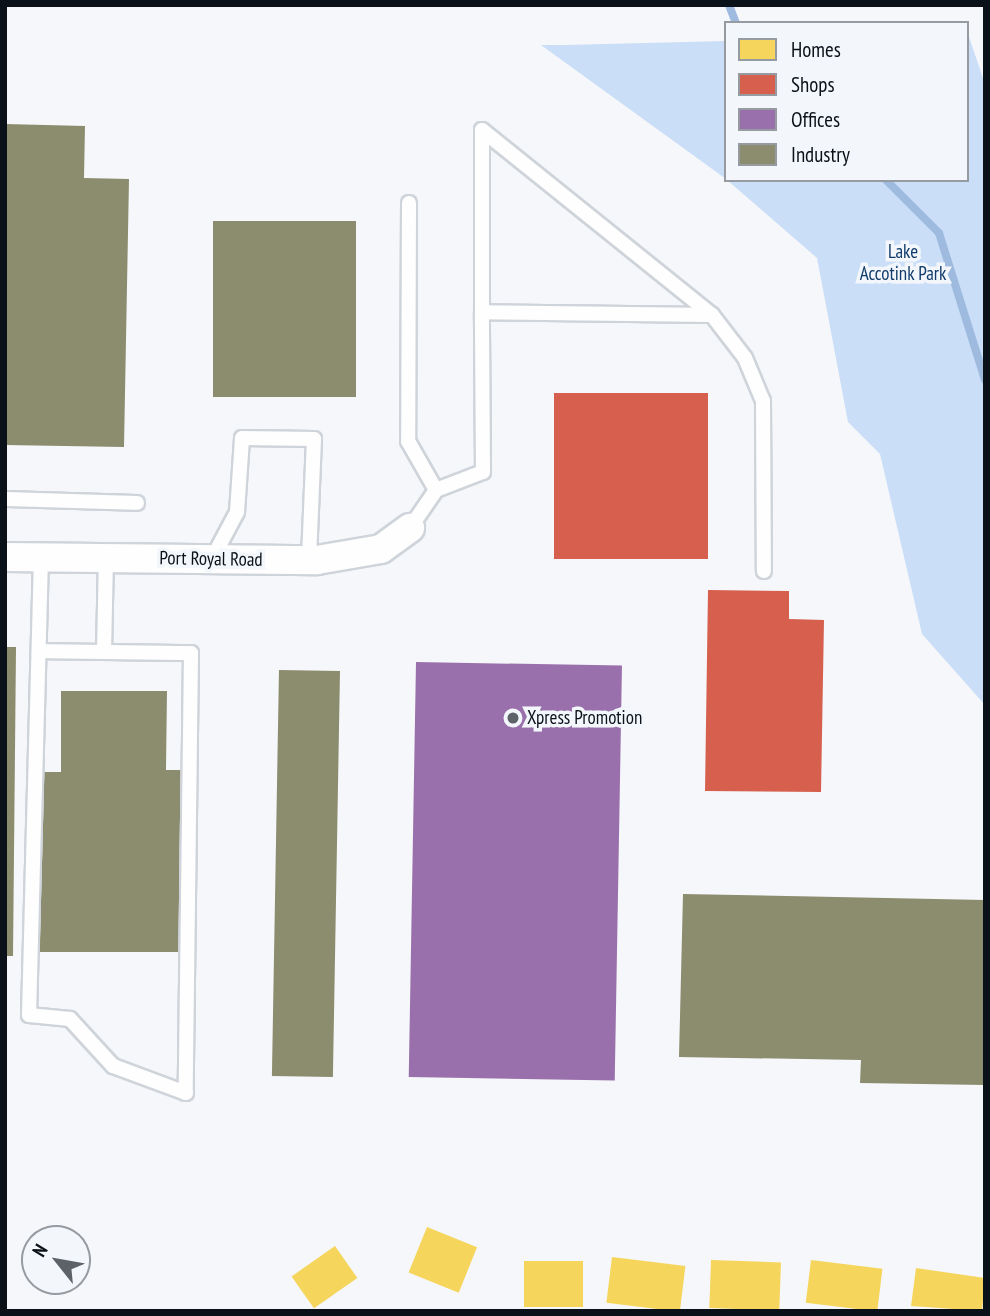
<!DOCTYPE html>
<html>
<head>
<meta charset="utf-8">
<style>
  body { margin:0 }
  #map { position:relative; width:990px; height:1316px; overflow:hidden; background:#f5f7fa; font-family:"PT Sans Narrow",sans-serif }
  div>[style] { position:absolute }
  .green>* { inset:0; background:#cadef7 }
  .homes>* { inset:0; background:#f6d55c; transform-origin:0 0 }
  .shops>* { inset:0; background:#d6604d; transform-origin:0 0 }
  .offices>* { inset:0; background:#9970ab; transform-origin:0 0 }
  .industry>* { inset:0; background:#8c8c6e; transform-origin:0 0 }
  .stream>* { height:8px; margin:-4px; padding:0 4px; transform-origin:4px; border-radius:4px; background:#9ebbdf }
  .roads { filter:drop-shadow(2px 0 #cfd4da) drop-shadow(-2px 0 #cfd4da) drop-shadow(0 2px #cfd4da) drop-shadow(0 -2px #cfd4da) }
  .lane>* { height:14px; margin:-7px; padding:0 7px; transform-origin:7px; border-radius:7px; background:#fefefe }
  .street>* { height:28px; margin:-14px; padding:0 14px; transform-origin:14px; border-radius:14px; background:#fefefe }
  .dots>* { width:19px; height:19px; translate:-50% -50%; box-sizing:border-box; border:4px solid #f3f7fc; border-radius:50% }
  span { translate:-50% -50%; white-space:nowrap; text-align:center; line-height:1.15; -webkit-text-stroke:7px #f3f7fc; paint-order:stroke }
  .park-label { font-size:19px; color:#113b6a }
  .street-label { font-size:19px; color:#0b1119 }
  .poi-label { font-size:19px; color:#0b1119 }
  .left { translate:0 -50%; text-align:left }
  .frame { position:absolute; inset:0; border:7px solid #0b1119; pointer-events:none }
  .legend { position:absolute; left:724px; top:21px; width:245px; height:161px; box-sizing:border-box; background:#f3f7fc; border:2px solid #969ba1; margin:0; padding:9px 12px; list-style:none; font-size:21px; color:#0b1119 }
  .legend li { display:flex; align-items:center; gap:14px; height:35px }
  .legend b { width:35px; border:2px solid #969ba1 }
  .north { position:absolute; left:21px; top:1225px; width:70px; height:70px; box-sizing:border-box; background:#f3f7fc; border:2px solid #969ba1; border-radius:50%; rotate:301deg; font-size:19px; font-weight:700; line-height:28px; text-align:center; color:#0b1119 }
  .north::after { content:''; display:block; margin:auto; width:24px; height:32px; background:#5d6268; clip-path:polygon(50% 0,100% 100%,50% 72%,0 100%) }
</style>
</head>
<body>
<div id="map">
  <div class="green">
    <i style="clip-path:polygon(967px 31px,985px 84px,985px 705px,922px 634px,880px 454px,848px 422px,817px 258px,727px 180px,967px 180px)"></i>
    <i style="clip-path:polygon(726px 41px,726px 179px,541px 45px,565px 45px)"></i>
  </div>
  <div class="homes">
    <i style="left:427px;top:1227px;width:54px;height:49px;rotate:22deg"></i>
    <i style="left:335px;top:1246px;width:39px;height:53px;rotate:55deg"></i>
    <i style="left:612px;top:1257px;width:74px;height:46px;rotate:7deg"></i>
    <i style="left:711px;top:1260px;width:70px;height:48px;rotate:2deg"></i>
    <i style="left:811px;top:1260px;width:72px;height:43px;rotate:7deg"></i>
    <i style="left:524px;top:1261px;width:59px;height:46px"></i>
    <i style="clip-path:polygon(916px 1268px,985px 1278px,982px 1311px,911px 1306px)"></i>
  </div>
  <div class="shops">
    <i style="left:554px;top:393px;width:154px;height:166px"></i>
    <i style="clip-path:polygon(708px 590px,789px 591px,789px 619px,824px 620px,821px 792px,705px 791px)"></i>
  </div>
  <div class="offices">
    <i style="left:416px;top:662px;width:206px;height:415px;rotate:1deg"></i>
  </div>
  <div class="industry">
    <i style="clip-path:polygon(5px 124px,85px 126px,84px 178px,129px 179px,124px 447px,5px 445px)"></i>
    <i style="left:213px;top:221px;width:143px;height:176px"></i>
    <i style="clip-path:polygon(5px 647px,16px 647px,13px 956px,5px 956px)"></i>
    <i style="left:279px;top:670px;width:61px;height:406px;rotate:1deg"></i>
    <i style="clip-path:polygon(61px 691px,167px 691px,166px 770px,184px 770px,182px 952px,40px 952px,41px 772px,61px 772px)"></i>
    <i style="clip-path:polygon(683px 894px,985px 900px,985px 1085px,860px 1083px,861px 1060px,679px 1057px)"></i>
  </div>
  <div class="stream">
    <i style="left:729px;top:5px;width:19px;rotate:69deg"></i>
    <i style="left:886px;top:180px;width:75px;rotate:45deg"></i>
    <i style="left:939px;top:233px;width:154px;rotate:72.6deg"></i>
  </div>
  <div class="roads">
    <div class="lane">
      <i style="left:409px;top:203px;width:238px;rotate:90.2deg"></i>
      <i style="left:408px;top:441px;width:56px;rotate:60.3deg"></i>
      <i style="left:436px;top:490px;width:46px;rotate:124.4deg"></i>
      <i style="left:712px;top:315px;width:54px;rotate:52.5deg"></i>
      <i style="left:745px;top:358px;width:47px;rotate:67.3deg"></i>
      <i style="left:763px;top:401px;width:170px;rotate:89.7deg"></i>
      <i style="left:436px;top:490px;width:50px;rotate:-21deg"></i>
      <i style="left:483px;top:472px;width:160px;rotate:-90.4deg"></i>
      <i style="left:482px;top:312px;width:182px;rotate:-90deg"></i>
      <i style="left:482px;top:130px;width:295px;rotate:38.8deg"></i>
      <i style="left:712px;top:315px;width:230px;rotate:-179.3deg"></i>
      <i style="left:5px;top:499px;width:132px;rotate:1.7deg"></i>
      <i style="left:212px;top:559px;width:53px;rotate:-62deg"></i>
      <i style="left:237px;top:512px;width:74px;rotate:-86.1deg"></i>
      <i style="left:242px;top:438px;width:72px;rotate:0.8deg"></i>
      <i style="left:314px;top:439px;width:121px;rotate:92.4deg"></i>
      <i style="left:39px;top:651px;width:152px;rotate:0.8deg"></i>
      <i style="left:191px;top:653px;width:440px;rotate:90.7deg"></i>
      <i style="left:186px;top:1093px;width:78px;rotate:-159.7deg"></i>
      <i style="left:113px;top:1066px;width:64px;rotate:-132.5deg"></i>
      <i style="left:70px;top:1019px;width:41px;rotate:-174.4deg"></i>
      <i style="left:29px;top:1015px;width:458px;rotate:-88.5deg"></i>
      <i style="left:104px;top:652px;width:95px;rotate:-88.8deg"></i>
    </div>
    <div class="street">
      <i style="left:5px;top:557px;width:312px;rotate:0.6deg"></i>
      <i style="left:317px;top:560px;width:65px;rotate:-9.8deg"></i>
      <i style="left:381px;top:549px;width:36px;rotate:-36deg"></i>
    </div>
  </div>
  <div class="dots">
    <i style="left:513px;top:718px;background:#5d6268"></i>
  </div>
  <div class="park-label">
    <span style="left:903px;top:263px">Lake<br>Accotink Park</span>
  </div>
  <div class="street-label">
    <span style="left:211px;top:559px;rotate:1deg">Port Royal Road</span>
  </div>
  <div class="poi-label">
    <span class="left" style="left:527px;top:718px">Xpress Promotion</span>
  </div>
  <div class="frame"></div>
  <ul class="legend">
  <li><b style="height:19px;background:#f6d55c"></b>Homes</li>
  <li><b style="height:19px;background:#d6604d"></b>Shops</li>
  <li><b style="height:19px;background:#9970ab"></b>Offices</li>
  <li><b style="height:19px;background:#8c8c6e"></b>Industry</li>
  </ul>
  <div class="north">N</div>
</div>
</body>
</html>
